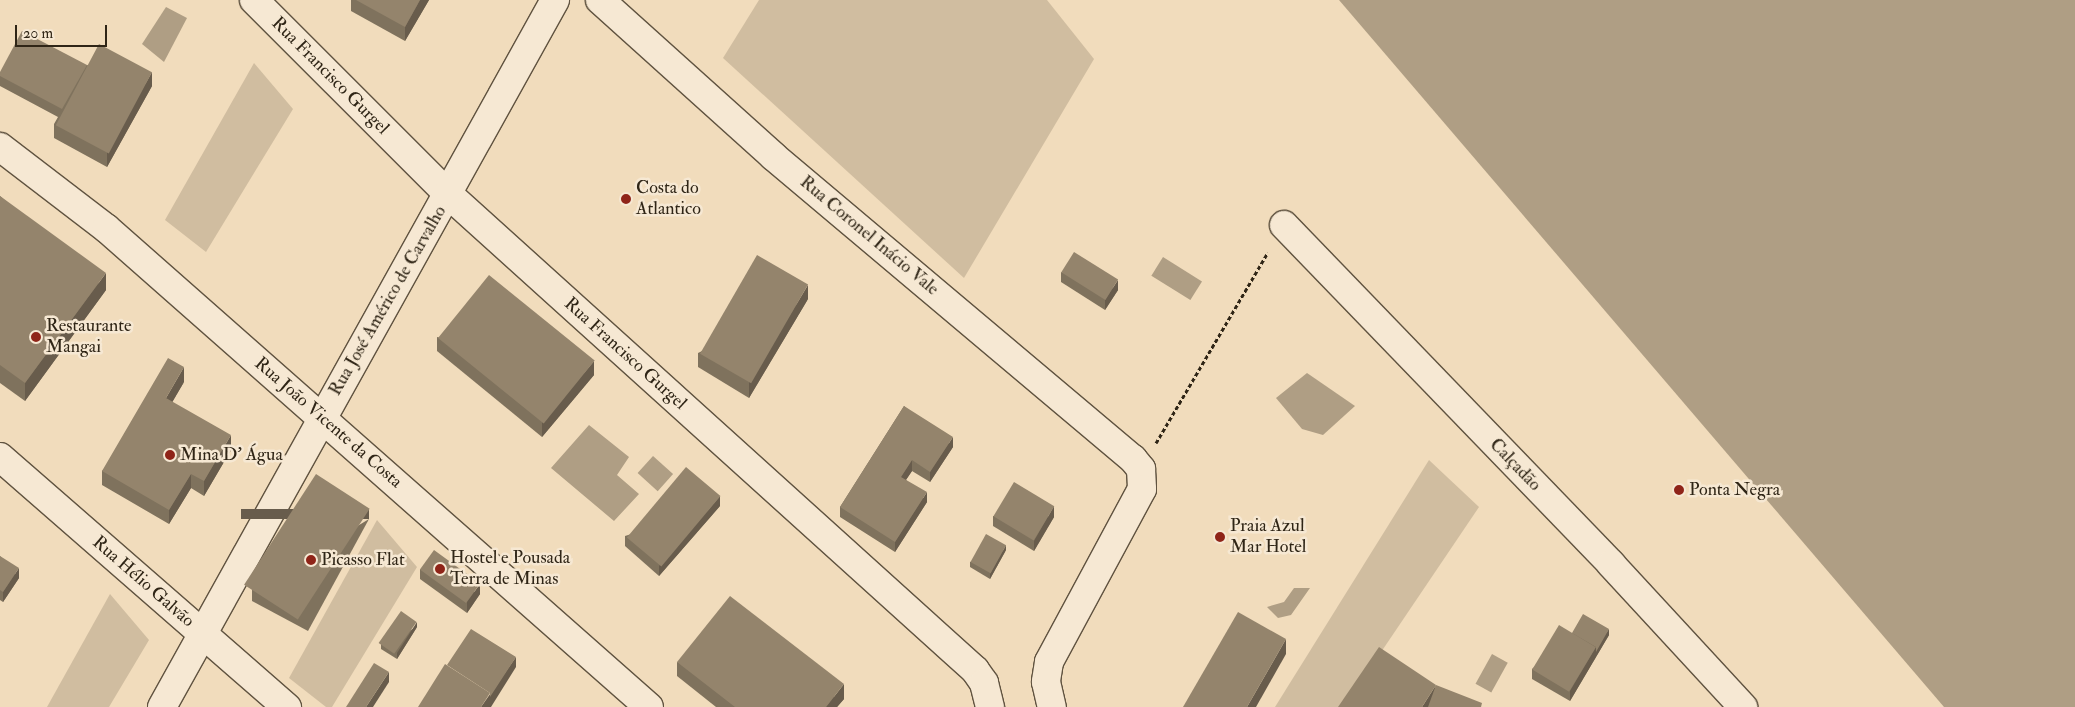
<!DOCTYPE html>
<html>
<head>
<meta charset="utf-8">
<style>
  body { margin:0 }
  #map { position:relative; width:2075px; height:707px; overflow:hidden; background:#f1dcbc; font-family:"IM FELL Double Pica",serif }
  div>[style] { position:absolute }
  .green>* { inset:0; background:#d0bda0 }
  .water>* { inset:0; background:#af9e84; transform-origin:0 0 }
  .path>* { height:3px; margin-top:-1.5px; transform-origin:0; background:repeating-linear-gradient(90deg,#2f2516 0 4px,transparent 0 6.5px) }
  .roads { filter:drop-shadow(1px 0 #605340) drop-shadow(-1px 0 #605340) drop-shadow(0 1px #605340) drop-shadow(0 -1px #605340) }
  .minor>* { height:28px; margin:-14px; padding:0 14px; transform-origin:14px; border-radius:14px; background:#f6e8d3 }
  .wall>* { inset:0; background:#7f725d }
  .shaded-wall>* { inset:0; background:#685c4c; transform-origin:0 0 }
  .building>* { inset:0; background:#94846c; transform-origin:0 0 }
  .dots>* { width:14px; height:14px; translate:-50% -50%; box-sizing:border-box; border:2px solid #f6e8d3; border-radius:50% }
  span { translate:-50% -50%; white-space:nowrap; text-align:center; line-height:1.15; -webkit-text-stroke:5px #f6e8d3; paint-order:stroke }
  .street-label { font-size:18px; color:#2f2516 }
  .poi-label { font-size:18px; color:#2f2516 }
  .left { translate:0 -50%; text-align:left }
  .scale { position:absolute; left:15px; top:25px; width:92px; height:22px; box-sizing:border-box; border:2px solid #2f2516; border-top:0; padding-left:6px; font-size:15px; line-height:18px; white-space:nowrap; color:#2f2516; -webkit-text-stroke:4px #f6e8d3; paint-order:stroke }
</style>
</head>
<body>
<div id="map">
  <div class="green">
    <i style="clip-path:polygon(759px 0,1047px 0,1094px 59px,964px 278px,723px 58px)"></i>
    <i style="clip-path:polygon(254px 63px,293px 109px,206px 252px,165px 220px)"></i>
    <i style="clip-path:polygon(1429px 460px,1479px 507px,1344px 707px,1275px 707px)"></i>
    <i style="clip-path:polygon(377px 520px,417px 567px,332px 707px,326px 707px,289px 678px)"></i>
    <i style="clip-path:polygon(110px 594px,149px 640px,109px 707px,47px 707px)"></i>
  </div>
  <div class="water">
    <i style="clip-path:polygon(1339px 0,2075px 0,2075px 707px,1944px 707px)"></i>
    <i style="clip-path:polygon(166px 7px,187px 18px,164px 62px,142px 44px)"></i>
    <i style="left:1163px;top:257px;width:46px;height:22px;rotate:32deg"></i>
    <i style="clip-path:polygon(1307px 373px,1355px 406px,1323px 435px,1302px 429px,1276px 398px)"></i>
    <i style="clip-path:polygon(589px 425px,629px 457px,617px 475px,639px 494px,614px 521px,551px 468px)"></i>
    <i style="left:653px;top:456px;width:27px;height:23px;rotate:42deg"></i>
    <i style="clip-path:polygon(1294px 588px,1310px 588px,1291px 615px,1278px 618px,1267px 607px,1284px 602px)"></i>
    <i style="left:1492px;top:654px;width:18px;height:34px;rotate:29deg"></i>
  </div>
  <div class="path">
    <i style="left:1156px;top:443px;width:221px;rotate:-59.6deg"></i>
  </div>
  <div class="roads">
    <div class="minor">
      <i style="left:254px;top:0;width:274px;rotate:45deg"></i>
      <i style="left:448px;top:194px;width:710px;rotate:42.09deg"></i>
      <i style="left:975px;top:670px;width:16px;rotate:55deg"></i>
      <i style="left:984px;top:683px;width:25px;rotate:76deg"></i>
      <i style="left:600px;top:0;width:233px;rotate:42deg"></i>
      <i style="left:773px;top:156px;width:471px;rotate:40.1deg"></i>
      <i style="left:1133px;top:459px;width:13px;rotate:51deg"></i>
      <i style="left:1141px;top:469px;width:20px;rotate:87deg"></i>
      <i style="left:1142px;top:489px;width:196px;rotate:118.3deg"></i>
      <i style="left:1049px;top:662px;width:20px;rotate:99deg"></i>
      <i style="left:1046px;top:682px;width:26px;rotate:77deg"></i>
      <i style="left:0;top:147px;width:133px;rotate:37.4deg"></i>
      <i style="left:106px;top:228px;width:724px;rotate:41.42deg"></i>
      <i style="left:1284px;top:225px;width:471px;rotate:46deg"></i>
      <i style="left:1611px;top:564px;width:195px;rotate:47.3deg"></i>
      <i style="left:0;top:457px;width:381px;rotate:41.1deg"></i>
      <i style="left:162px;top:707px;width:809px;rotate:-60.93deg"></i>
    </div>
  </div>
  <div class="wall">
    <i style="clip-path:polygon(351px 0,429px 0,405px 41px,351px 11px)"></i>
    <i style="clip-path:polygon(87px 65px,152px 86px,107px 167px,54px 138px,54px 124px,58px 117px,0 86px,0 72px)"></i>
    <i style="clip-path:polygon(0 196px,106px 290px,25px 401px,0 383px)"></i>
    <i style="clip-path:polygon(1061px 272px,1118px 290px,1105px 310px,1061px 282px)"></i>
    <i style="clip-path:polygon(808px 299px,749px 398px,698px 367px,698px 353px)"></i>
    <i style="clip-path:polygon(437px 337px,594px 375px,542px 437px,437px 351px)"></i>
    <i style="clip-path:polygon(184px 382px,172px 402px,231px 450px,204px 496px,191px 488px,169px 524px,102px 485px,102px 471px)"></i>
    <i style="clip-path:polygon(904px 406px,953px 447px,930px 482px,912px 471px,906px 480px,927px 502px,895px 552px,840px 517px,840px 507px)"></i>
    <i style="clip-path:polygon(720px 506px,659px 576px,625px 546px,625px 536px)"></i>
    <i style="clip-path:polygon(993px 516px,1054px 517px,1034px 551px,993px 526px)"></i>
    <i style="clip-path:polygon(369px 519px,308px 631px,252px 601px,252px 590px)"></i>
    <i style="clip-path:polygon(1006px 550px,990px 579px,970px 567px,970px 562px)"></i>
    <i style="clip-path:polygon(0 556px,19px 578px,3px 602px,0 600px)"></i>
    <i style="clip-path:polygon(420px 569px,480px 594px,467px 613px,420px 579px)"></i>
    <i style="clip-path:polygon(417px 627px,397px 659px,381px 649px,381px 644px)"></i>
    <i style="clip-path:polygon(1572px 633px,1609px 635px,1570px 701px,1532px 679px,1532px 669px)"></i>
    <i style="clip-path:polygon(677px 662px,844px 699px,837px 707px,716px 707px,677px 676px)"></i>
  </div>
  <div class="shaded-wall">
    <i style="clip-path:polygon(420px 0,429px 0,405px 41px,405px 27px)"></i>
    <i style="clip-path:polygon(152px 72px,152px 86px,107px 167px,107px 152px)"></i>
    <i style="clip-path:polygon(106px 273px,106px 290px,25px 401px,25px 383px)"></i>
    <i style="clip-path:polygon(1118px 280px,1118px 290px,1105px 310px,1105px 300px)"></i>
    <i style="clip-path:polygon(808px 285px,808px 299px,749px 398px,749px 383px)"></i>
    <i style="clip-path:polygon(594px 361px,594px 375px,542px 437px,542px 423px)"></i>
    <i style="clip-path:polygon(184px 367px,184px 382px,166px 413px,166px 398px)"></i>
    <i style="clip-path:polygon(231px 435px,231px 450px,204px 496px,204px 481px)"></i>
    <i style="clip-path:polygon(953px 437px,953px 447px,930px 482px,930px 472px)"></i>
    <i style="clip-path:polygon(912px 460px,912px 471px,901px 487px,901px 477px)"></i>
    <i style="clip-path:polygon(191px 474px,191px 488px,169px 524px,169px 510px)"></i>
    <i style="clip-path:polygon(927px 492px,927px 502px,895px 552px,895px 542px)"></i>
    <i style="clip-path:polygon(720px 496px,720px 506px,659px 576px,659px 566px)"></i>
    <i style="clip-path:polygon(1054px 506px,1054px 517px,1034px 551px,1034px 541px)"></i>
    <i style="left:369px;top:509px;width:10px;height:128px;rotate:90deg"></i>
    <i style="clip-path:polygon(1006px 545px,1006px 550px,990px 579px,990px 574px)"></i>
    <i style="clip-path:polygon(19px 568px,19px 578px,3px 602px,3px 592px)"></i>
    <i style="clip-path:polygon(480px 584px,480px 594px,467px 613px,467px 602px)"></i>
    <i style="clip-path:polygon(417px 622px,417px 627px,397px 659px,397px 653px)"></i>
    <i style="clip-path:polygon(1609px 629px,1609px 635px,1570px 701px,1570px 691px,1596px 647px)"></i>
    <i style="clip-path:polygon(1286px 639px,1286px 654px,1256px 707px,1247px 707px)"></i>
    <i style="clip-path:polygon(516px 657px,516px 667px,491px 707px,481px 707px)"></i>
    <i style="clip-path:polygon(389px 672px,389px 682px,373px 707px,366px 707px)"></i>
    <i style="clip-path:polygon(844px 684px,844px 699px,837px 707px,826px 707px)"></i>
    <i style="clip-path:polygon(1436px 685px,1431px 707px,1422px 707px)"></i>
  </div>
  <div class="building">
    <i style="clip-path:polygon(356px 0,420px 0,405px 27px)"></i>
    <i style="clip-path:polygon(22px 31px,87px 65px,62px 109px,0 76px,0 72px)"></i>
    <i style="left:99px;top:44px;width:60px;height:92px;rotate:28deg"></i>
    <i style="clip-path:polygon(0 196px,106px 273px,25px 383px,0 365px)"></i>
    <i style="left:1074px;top:252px;width:52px;height:24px;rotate:32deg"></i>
    <i style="left:757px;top:255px;width:59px;height:114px;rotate:30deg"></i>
    <i style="left:489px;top:275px;width:136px;height:81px;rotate:39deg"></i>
    <i style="clip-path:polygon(168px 358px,184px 367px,166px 398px,231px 435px,204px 481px,191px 474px,169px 510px,102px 471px)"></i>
    <i style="clip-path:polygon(904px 406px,953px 437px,930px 472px,912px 460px,901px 477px,927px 492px,895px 542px,840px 507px)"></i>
    <i style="left:686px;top:467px;width:45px;height:92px;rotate:40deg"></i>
    <i style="left:316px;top:474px;width:64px;height:132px;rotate:33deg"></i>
    <i style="left:1014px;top:482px;width:47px;height:40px;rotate:31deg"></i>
    <i style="left:986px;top:534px;width:23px;height:32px;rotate:29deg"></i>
    <i style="left:434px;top:550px;width:57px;height:24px;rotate:36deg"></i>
    <i style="clip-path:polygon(0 556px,19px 568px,3px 592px,0 590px)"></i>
    <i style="clip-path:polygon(730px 596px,844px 684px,826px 707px,735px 707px,677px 662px)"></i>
    <i style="left:401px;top:611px;width:19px;height:39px;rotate:35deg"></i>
    <i style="clip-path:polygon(1238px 612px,1286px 639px,1247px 707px,1183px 707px)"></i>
    <i style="clip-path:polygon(1583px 614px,1609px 629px,1596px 652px,1596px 647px,1572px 633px)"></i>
    <i style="left:1559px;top:625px;width:43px;height:52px;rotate:31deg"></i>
    <i style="clip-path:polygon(471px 629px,516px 657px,490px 697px,490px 693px,447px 665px)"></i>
    <i style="clip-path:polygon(1379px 647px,1436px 685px,1422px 707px,1338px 707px)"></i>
    <i style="clip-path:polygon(374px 663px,389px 672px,366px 707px,346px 707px)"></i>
    <i style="clip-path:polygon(445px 664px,490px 693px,481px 707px,418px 707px)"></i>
    <i style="clip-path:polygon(1436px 685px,1482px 703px,1481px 707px,1428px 707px)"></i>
  </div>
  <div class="dots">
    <i style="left:626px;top:199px;background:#8f2418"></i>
    <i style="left:36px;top:337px;background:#8f2418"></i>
    <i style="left:170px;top:455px;background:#8f2418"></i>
    <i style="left:1679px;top:490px;background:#8f2418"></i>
    <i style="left:1220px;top:537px;background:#8f2418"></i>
    <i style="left:311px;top:560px;background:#8f2418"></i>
    <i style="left:440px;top:569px;background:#8f2418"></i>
  </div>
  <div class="street-label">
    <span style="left:330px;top:76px;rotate:45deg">Rua Francisco Gurgel</span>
    <span style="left:869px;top:236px;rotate:40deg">Rua Coronel Inácio Vale</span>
    <span style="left:388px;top:301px;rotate:-60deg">Rua José Américo de Carvalho</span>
    <span style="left:625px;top:354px;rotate:42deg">Rua Francisco Gurgel</span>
    <span style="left:328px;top:423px;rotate:41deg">Rua João Vicente da Costa</span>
    <span style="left:1515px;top:465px;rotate:46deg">Calçadão</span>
    <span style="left:143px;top:582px;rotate:41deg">Rua Hélio Galvão</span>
  </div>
  <div class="poi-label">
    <span class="left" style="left:636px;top:199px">Costa do<br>Atlantico</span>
    <span class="left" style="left:46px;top:337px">Restaurante<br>Mangai</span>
    <span class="left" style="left:180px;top:455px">Mina D' Água</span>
    <span class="left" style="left:1689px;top:490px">Ponta Negra</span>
    <span class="left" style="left:1230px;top:537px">Praia Azul<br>Mar Hotel</span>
    <span class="left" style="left:450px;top:569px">Hostel e Pousada<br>Terra de Minas</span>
    <span class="left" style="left:321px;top:560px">Picasso Flat</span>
  </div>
  <div class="scale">20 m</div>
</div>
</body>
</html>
